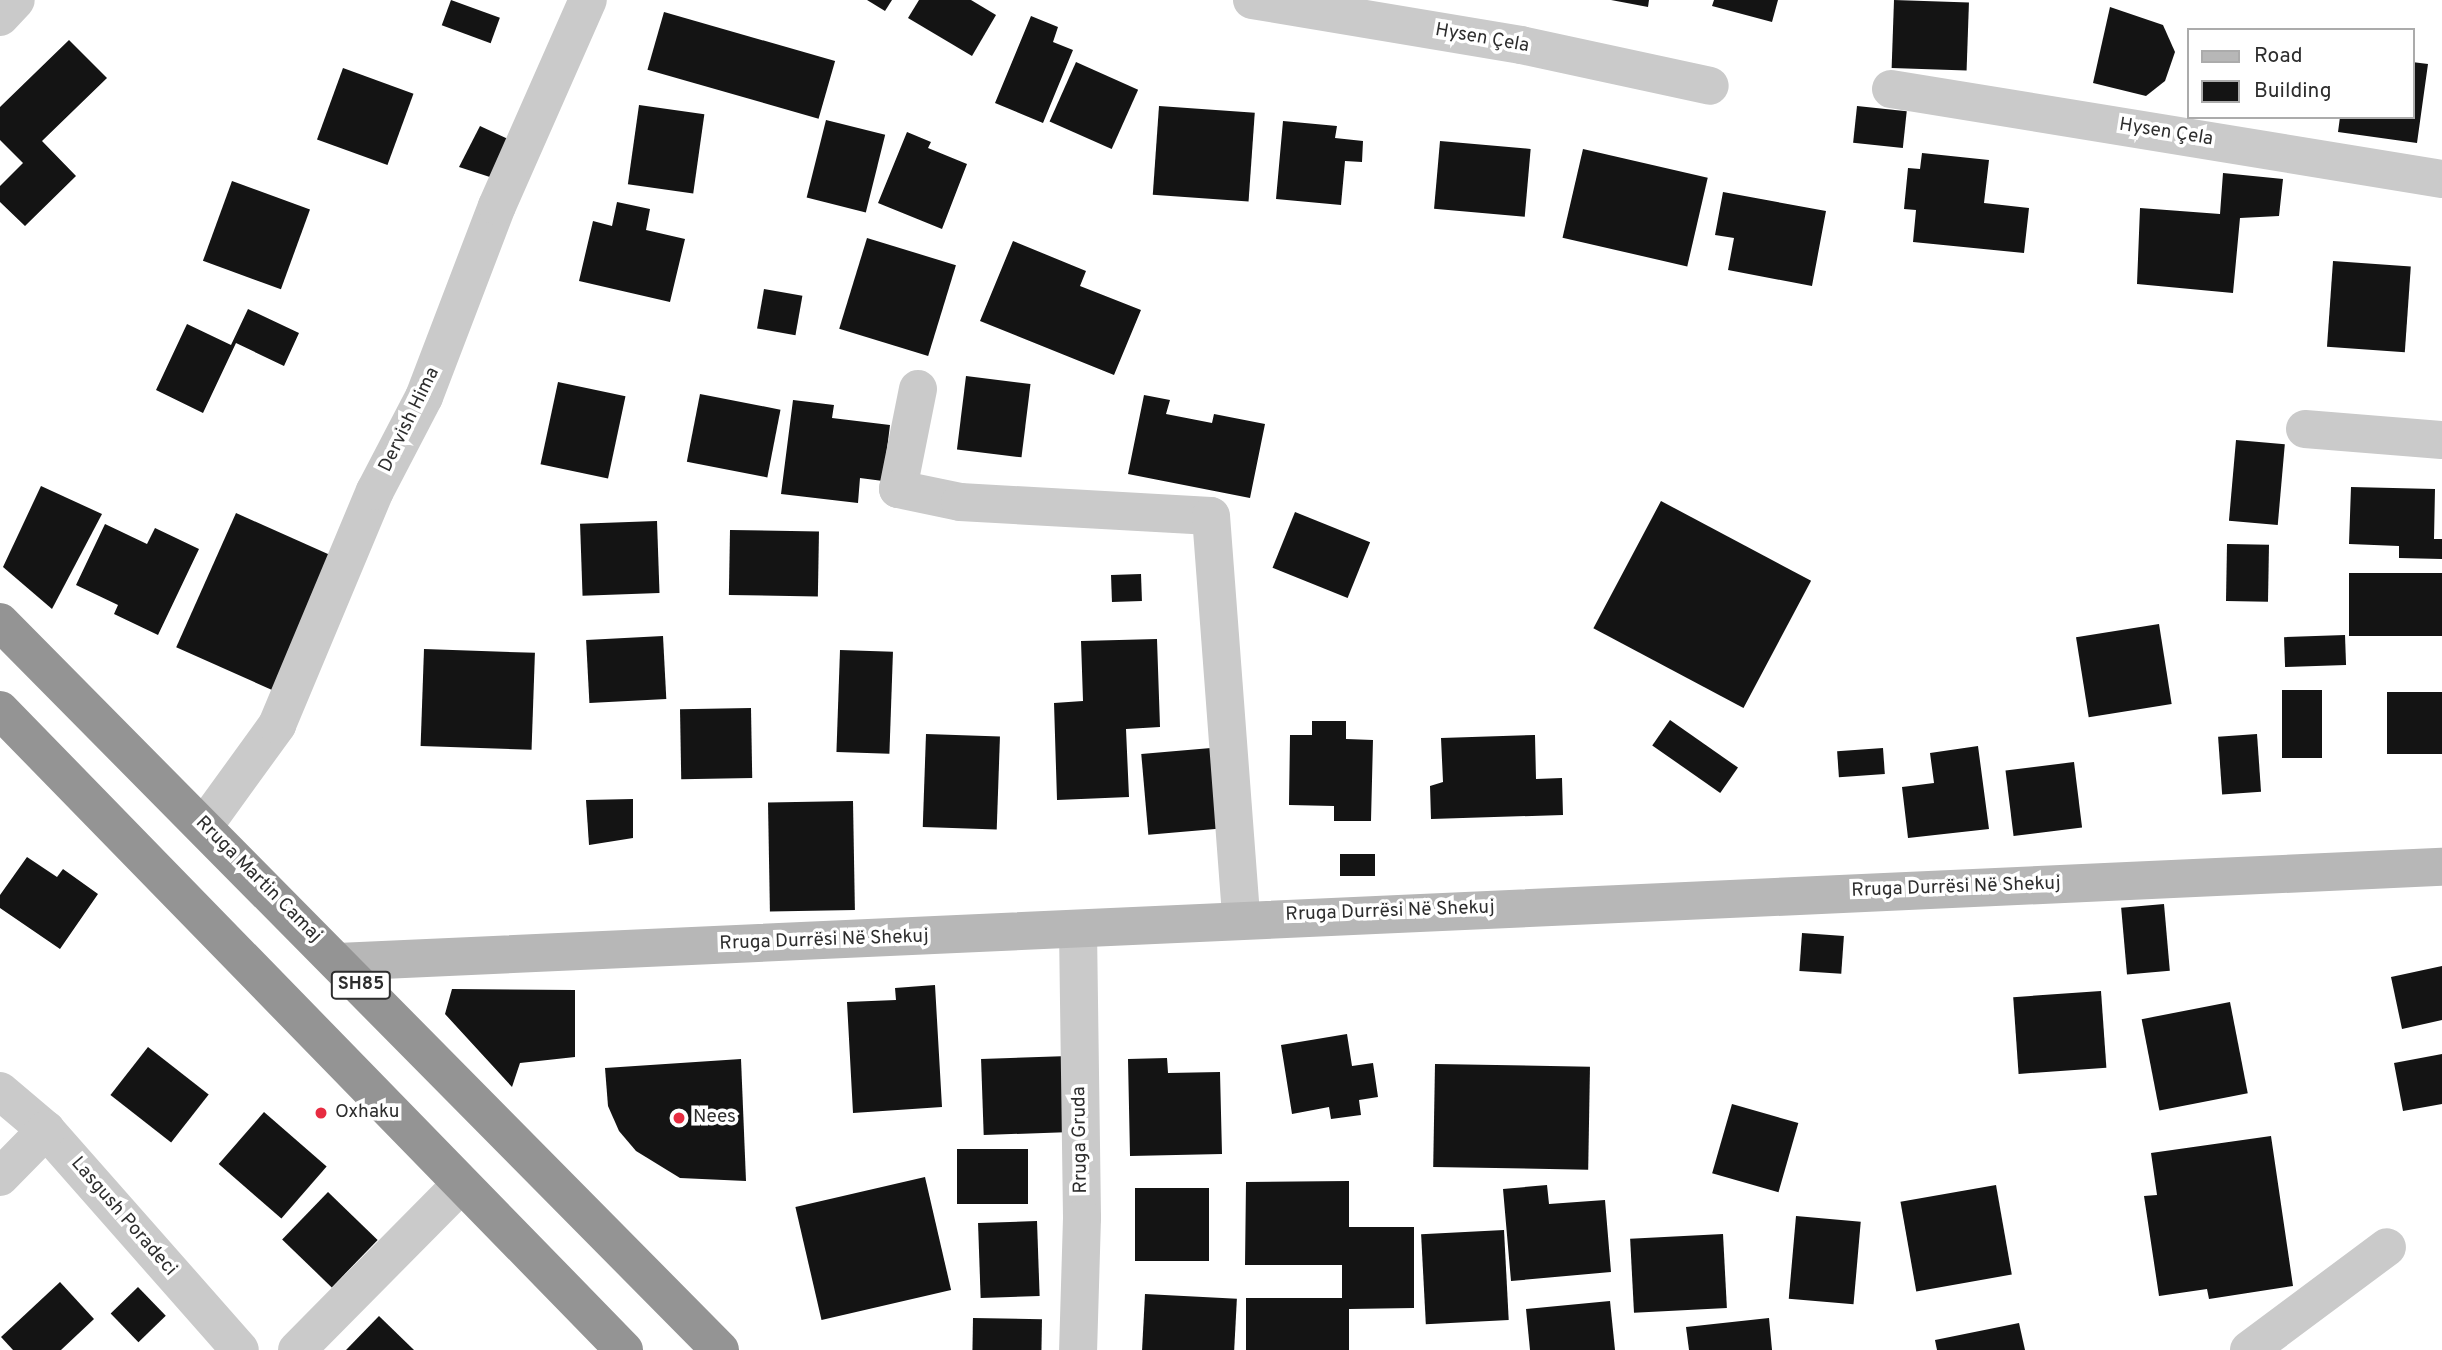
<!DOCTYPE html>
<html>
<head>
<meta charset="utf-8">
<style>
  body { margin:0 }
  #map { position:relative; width:2442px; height:1350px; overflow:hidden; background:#fff; font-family:Overpass,sans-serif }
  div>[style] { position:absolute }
  .building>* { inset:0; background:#141414; transform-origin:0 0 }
  .street>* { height:38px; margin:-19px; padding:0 19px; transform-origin:19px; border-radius:19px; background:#cacaca }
  .secondary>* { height:38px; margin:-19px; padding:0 19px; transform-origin:19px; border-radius:19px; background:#b7b7b7 }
  .highway>* { height:38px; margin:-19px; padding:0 19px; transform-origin:19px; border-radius:19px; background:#949494 }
  .dots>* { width:19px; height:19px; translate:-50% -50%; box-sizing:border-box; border:4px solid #fff; border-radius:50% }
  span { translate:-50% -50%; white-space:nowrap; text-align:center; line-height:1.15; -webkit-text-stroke:7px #fff; paint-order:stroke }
  .shield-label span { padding:2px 5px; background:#fff; border:2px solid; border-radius:5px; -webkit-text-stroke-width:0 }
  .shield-label { font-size:18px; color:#2d2d2d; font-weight:700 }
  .street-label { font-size:19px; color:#2d2d2d }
  .poi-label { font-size:19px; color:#2d2d2d }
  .left { translate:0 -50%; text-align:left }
  .legend { position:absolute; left:2187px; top:28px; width:228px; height:91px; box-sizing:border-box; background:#fff; border:2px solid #ababab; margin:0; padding:9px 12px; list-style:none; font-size:21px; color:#2d2d2d }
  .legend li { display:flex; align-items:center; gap:14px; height:35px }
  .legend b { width:35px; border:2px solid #ababab }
</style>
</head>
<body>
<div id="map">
  <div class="building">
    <i style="left:451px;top:0;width:52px;height:27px;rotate:20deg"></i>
    <i style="clip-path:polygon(867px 0,892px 0,885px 11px)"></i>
    <i style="clip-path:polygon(919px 0,971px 0,996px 15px,972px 56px,908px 18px)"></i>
    <i style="clip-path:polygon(1611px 0,1649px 0,1648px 7px)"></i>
    <i style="clip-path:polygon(1714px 0,1778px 0,1772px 22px,1712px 6px)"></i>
    <i style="left:1894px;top:0;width:75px;height:68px;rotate:2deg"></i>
    <i style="clip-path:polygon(2110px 7px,2163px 25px,2175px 52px,2165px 81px,2146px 96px,2093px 83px)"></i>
    <i style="left:664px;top:12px;width:178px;height:60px;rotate:16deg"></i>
    <i style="clip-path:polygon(1031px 16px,1058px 27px,1053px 42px,1073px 50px,1043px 123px,995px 103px)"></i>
    <i style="clip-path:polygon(69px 40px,107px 78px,42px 141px,76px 176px,25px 226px,0 202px,0 186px,23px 163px,0 140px,0 107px)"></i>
    <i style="left:1076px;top:62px;width:68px;height:65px;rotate:24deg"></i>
    <i style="clip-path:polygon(2412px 62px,2428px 64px,2417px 143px,2338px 132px,2340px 117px,2412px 117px)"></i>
    <i style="left:343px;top:68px;width:75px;height:76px;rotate:20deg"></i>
    <i style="left:639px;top:105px;width:66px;height:80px;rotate:8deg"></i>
    <i style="left:1159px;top:106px;width:96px;height:89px;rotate:4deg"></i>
    <i style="left:1857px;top:106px;width:50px;height:37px;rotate:6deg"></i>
    <i style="left:826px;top:120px;width:61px;height:80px;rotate:14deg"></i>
    <i style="clip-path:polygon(1283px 121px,1337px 126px,1335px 138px,1363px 141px,1362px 162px,1345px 161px,1341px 205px,1276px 199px)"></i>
    <i style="clip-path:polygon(480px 126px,508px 139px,493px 178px,459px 167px)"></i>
    <i style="clip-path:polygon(907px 132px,931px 142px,928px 148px,967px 164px,942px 229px,878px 203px)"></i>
    <i style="left:1440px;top:141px;width:91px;height:68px;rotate:5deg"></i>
    <i style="left:1583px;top:149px;width:128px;height:91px;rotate:13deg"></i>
    <i style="clip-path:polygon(1922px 153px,1989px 160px,1984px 203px,2029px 208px,2024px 253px,1913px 242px,1916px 210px,1904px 209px,1908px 168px,1920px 169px)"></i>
    <i style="clip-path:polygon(2223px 173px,2283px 179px,2279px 216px,2240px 218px,2233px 293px,2137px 284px,2140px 208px,2220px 214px)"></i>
    <i style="left:232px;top:181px;width:83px;height:85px;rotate:20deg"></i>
    <i style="clip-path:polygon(1723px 192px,1826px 211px,1812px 286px,1728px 270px,1734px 238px,1715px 235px)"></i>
    <i style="clip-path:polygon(617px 202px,650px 209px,646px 230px,685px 239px,670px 302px,579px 281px,593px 221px,612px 226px)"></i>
    <i style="left:867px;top:238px;width:93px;height:95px;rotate:17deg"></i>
    <i style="clip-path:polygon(1013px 241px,1086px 271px,1080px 286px,1141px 310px,1114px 375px,980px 321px)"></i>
    <i style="left:2333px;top:261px;width:78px;height:86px;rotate:4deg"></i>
    <i style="left:764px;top:289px;width:39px;height:40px;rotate:10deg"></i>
    <i style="clip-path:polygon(248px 309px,299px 333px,284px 366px,236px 343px,203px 413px,156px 390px,187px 324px,231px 345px)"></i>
    <i style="left:966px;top:376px;width:65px;height:74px;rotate:7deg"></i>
    <i style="left:558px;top:382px;width:69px;height:84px;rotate:12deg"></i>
    <i style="left:700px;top:394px;width:82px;height:69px;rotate:11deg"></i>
    <i style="clip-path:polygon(1144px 395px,1170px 400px,1166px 414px,1212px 423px,1214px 414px,1265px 424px,1250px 498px,1128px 474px)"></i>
    <i style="clip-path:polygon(793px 400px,834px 405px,832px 418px,890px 425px,883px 481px,860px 478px,858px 503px,781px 494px)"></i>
    <i style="left:2236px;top:440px;width:49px;height:81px;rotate:5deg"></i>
    <i style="clip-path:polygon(41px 486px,102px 514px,52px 609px,3px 567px)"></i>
    <i style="clip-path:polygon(2351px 487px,2435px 489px,2434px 539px,2442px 539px,2442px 559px,2399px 558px,2399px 546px,2349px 544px)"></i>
    <i style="left:1661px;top:501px;width:170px;height:144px;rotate:28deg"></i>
    <i style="left:1295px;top:512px;width:81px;height:60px;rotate:22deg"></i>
    <i style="left:236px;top:513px;width:108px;height:147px;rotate:24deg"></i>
    <i style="left:657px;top:521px;width:72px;height:77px;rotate:88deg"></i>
    <i style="clip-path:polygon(105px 524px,147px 544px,155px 528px,199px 549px,158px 635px,114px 614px,118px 605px,76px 585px)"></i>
    <i style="left:730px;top:530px;width:89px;height:65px;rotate:1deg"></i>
    <i style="left:2227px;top:544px;width:42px;height:57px;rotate:1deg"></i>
    <i style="left:2442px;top:573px;width:63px;height:93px;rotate:90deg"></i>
    <i style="left:1141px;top:574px;width:27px;height:30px;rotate:88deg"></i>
    <i style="left:2159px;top:624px;width:81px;height:84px;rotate:81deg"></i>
    <i style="left:2345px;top:635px;width:30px;height:61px;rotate:88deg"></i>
    <i style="left:663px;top:636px;width:63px;height:77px;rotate:87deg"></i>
    <i style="clip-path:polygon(1157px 639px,1160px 727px,1126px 729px,1129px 797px,1057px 800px,1054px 703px,1083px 701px,1081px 641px)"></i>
    <i style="left:424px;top:649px;width:111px;height:97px;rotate:2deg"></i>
    <i style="left:840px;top:650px;width:53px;height:102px;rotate:2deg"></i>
    <i style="left:2282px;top:690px;width:40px;height:68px"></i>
    <i style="left:2442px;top:692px;width:62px;height:55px;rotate:90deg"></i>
    <i style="left:751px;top:708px;width:70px;height:71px;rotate:89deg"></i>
    <i style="left:1670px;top:720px;width:83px;height:31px;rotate:35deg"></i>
    <i style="clip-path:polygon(1312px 721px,1346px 721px,1346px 739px,1373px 740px,1371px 821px,1334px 821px,1334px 806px,1289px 805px,1290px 735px,1312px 735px)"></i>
    <i style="left:926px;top:734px;width:74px;height:93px;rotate:2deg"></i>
    <i style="left:2257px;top:734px;width:58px;height:39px;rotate:86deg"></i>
    <i style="clip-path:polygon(1535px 735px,1536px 779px,1562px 778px,1563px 815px,1431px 819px,1430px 786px,1443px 782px,1441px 738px)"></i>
    <i style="clip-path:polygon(1978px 746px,1989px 829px,1908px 838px,1902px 787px,1934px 783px,1930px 753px)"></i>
    <i style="left:1211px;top:748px;width:81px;height:70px;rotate:85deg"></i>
    <i style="left:1883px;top:748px;width:26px;height:46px;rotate:86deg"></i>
    <i style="left:2074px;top:762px;width:66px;height:69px;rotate:83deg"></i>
    <i style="clip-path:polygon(633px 799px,633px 838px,589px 845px,586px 800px)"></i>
    <i style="left:853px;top:801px;width:109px;height:85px;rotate:89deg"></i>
    <i style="left:1375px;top:854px;width:22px;height:35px;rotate:90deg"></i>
    <i style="clip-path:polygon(27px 857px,57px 877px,63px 869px,98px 894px,60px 949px,0 908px,0 895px)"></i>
    <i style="left:2164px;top:904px;width:67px;height:43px;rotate:85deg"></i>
    <i style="left:1802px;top:933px;width:42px;height:38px;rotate:4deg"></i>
    <i style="clip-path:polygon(2442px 966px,2442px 1020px,2402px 1029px,2391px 977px)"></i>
    <i style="clip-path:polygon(935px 985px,942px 1107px,853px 1113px,847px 1002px,896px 1000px,895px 988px)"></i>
    <i style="clip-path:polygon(452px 989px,575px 990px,575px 1057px,520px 1063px,512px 1087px,445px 1014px)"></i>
    <i style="left:2101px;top:991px;width:77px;height:88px;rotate:86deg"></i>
    <i style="left:2230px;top:1002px;width:93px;height:90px;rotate:79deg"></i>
    <i style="clip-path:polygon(1347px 1034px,1352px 1066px,1373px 1063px,1378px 1097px,1359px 1100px,1361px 1115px,1331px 1119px,1329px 1107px,1292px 1114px,1281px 1045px)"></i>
    <i style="left:148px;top:1047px;width:77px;height:61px;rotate:38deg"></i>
    <i style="clip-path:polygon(2442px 1054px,2442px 1104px,2403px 1111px,2394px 1063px)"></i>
    <i style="left:1069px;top:1056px;width:76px;height:88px;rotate:88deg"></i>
    <i style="clip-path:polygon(1167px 1058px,1168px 1073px,1220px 1072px,1222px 1154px,1130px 1156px,1128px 1059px)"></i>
    <i style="clip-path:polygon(741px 1059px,746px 1181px,680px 1178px,636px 1151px,619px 1131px,608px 1106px,605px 1068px)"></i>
    <i style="left:1435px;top:1064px;width:155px;height:103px;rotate:1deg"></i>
    <i style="left:1732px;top:1104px;width:69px;height:72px;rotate:16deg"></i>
    <i style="left:264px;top:1112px;width:83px;height:69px;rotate:41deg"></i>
    <i style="clip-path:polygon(2271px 1136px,2293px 1286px,2209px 1299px,2207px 1289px,2159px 1296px,2144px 1196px,2157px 1195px,2151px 1153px)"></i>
    <i style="left:957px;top:1149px;width:71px;height:55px"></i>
    <i style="left:925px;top:1177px;width:116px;height:133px;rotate:77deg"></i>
    <i style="clip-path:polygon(1349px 1181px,1349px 1227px,1414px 1227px,1414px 1308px,1349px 1309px,1349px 1350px,1246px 1350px,1246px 1298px,1342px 1298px,1342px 1265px,1245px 1265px,1246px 1182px)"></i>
    <i style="clip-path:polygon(1547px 1185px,1549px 1204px,1605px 1200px,1611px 1272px,1511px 1281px,1503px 1189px)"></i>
    <i style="left:1996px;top:1185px;width:91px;height:97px;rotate:80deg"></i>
    <i style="left:1135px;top:1188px;width:74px;height:73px"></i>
    <i style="left:328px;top:1192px;width:69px;height:66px;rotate:44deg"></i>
    <i style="left:1796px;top:1216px;width:65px;height:83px;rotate:5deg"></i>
    <i style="left:1037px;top:1221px;width:75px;height:59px;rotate:88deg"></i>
    <i style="left:1504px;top:1230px;width:90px;height:83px;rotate:87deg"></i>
    <i style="left:1723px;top:1234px;width:74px;height:93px;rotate:87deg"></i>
    <i style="clip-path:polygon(60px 1282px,94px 1319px,61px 1350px,13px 1350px,1px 1337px)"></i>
    <i style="left:138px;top:1287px;width:40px;height:38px;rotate:46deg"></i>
    <i style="left:1145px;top:1294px;width:92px;height:56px;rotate:3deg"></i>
    <i style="clip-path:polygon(1610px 1301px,1615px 1350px,1530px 1350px,1526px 1309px)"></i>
    <i style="clip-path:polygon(379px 1316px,414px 1350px,346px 1350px)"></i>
    <i style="left:973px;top:1318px;width:69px;height:32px;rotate:1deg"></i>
    <i style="clip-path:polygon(1769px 1318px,1772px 1350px,1689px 1350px,1686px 1327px)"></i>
    <i style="clip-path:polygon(2019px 1323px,2025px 1350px,1937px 1350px,1935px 1340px)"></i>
  </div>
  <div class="street">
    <i style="left:1252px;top:0;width:273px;rotate:9.5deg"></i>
    <i style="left:1521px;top:45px;width:193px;rotate:12.2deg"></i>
    <i style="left:0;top:17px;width:23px;rotate:-47deg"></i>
    <i style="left:1891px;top:89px;width:558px;rotate:9.28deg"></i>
    <i style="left:918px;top:389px;width:102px;rotate:101.3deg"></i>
    <i style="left:898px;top:489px;width:63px;rotate:11.8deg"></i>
    <i style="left:960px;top:502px;width:251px;rotate:3.2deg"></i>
    <i style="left:1211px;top:516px;width:403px;rotate:85.7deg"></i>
    <i style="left:2305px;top:429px;width:137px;rotate:4.6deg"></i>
    <i style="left:204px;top:826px;width:125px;rotate:-54.1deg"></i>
    <i style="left:277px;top:725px;width:254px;rotate:-67.3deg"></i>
    <i style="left:375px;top:491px;width:106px;rotate:-62.5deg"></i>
    <i style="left:424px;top:397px;width:204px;rotate:-69.1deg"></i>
    <i style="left:497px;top:206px;width:225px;rotate:-66.2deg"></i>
    <i style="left:1078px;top:930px;width:288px;rotate:89.2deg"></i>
    <i style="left:1082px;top:1218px;width:132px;rotate:91.7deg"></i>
    <i style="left:0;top:1091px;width:60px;rotate:40.3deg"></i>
    <i style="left:46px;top:1130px;width:293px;rotate:48.6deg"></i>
    <i style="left:0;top:1177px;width:66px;rotate:-45.6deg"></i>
    <i style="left:297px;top:1350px;width:233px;rotate:-45.3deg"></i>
    <i style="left:2249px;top:1350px;width:172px;rotate:-36.7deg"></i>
  </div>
  <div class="secondary">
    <i style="left:338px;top:962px;width:2106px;rotate:-2.59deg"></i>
  </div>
  <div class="highway">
    <i style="left:0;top:622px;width:1024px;rotate:45.32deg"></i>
    <i style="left:0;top:710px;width:894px;rotate:45.73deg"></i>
  </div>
  <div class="dots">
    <i style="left:321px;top:1113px;background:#e72c41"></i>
    <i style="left:679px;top:1118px;background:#e72c41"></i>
  </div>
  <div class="shield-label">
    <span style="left:361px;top:985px">SH85</span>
  </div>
  <div class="street-label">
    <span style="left:1482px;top:39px;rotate:10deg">Hysen Çela</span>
    <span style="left:2166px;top:133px;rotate:9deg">Hysen Çela</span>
    <span style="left:410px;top:420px;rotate:-64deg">Dervish Hima</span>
    <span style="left:258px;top:880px;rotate:45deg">Rruga Martin Camaj</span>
    <span style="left:1956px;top:888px;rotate:-2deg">Rruga Durrësi Në Shekuj</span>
    <span style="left:1390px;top:912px;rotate:-2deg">Rruga Durrësi Në Shekuj</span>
    <span style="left:824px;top:941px;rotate:-2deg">Rruga Durrësi Në Shekuj</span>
    <span style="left:1081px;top:1140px;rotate:-91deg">Rruga Gruda</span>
    <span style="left:123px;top:1217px;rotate:49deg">Lasgush Poradeci</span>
  </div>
  <div class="poi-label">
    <span class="left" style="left:335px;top:1113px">Oxhaku</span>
    <span class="left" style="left:693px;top:1118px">Nees</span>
  </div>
  <ul class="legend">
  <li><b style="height:9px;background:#b7b7b7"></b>Road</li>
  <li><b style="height:19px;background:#141414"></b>Building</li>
  </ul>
</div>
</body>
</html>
